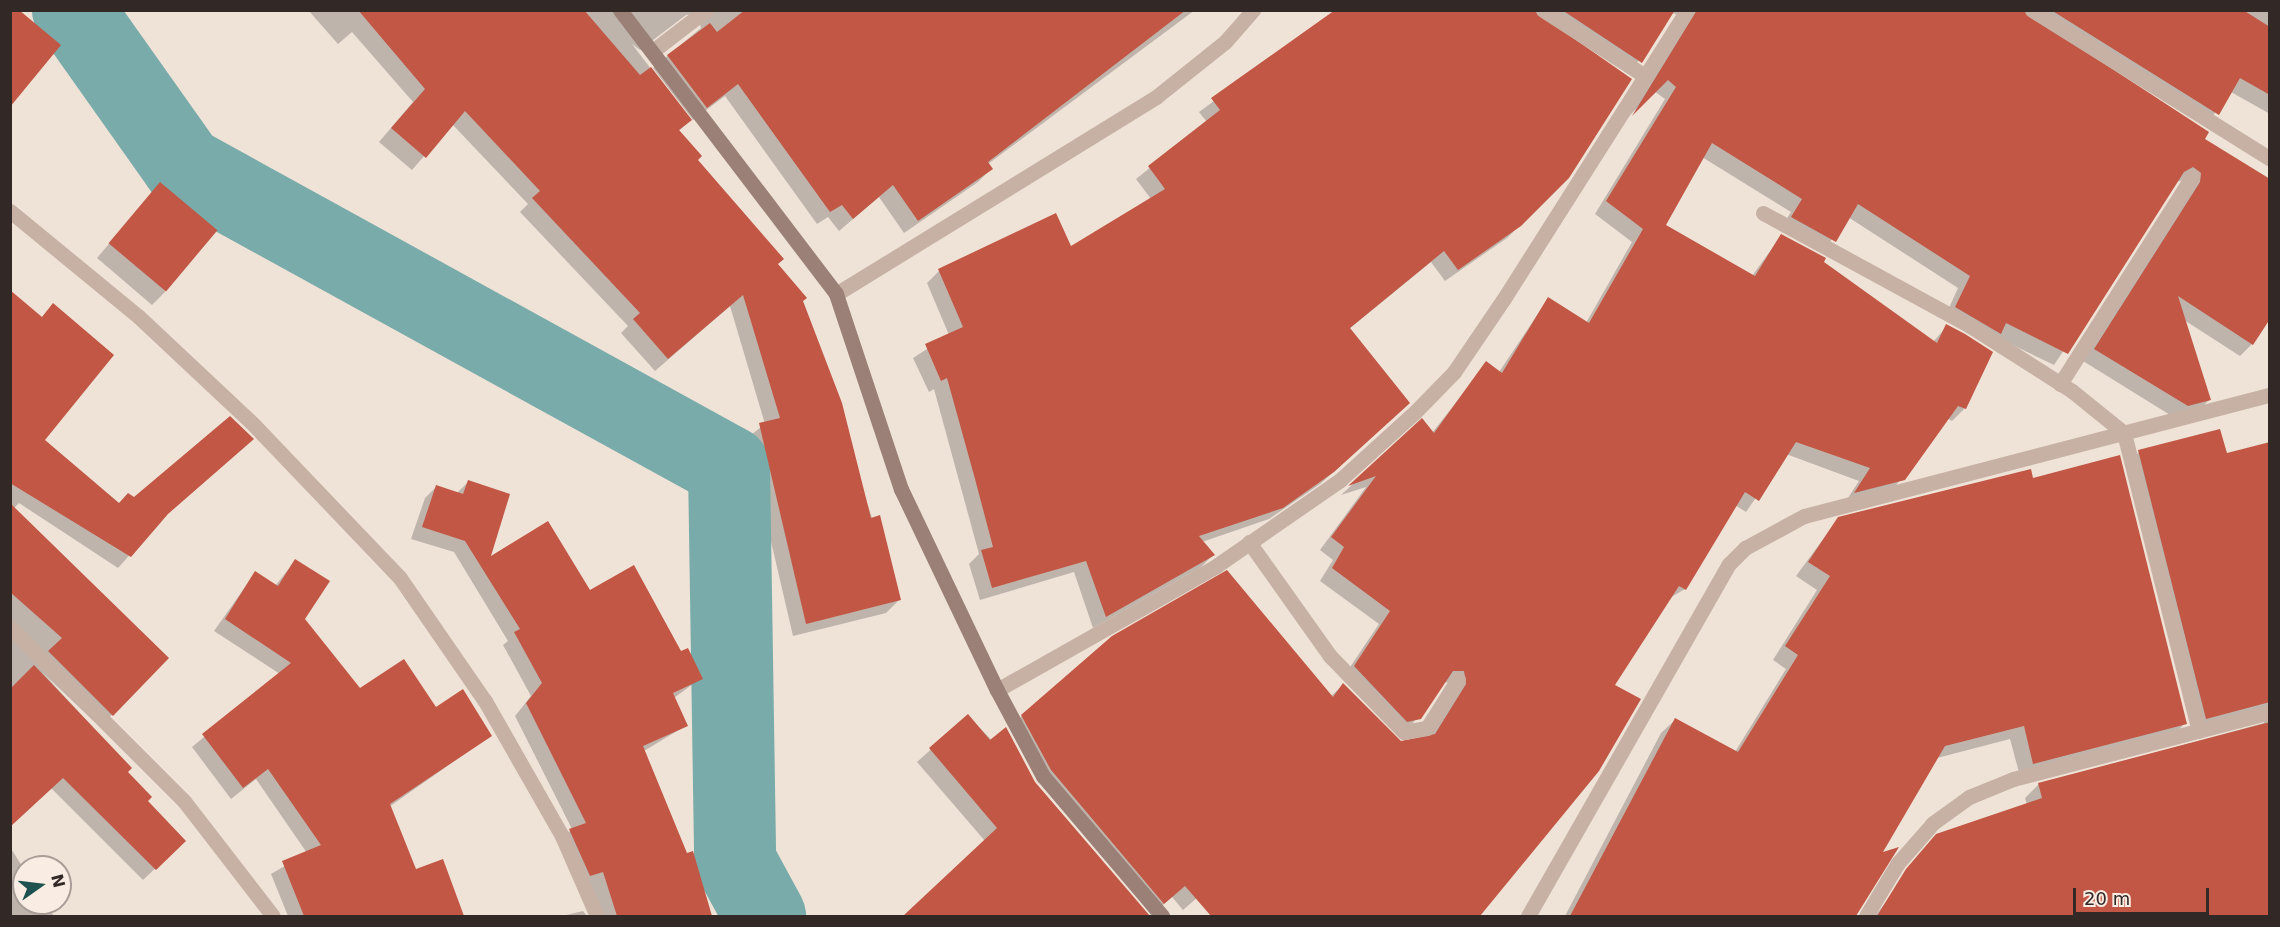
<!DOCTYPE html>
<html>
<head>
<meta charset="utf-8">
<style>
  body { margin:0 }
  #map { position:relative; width:2280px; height:927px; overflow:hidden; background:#efe2d7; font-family:"DejaVu Sans",sans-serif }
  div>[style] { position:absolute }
  .shadow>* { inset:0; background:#0003 }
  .river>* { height:82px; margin:-41px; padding:0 41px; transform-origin:41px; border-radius:41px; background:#78aba9 }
  .building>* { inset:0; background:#c15744; transform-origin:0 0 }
  .street>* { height:15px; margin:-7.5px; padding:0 7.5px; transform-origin:7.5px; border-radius:7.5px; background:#c7b1a4 }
  .secondary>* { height:15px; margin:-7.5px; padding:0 7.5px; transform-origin:7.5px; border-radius:7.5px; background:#9a8076 }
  span { translate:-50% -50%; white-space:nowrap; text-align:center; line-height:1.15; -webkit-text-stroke:4.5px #f8ece3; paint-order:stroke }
  .frame { position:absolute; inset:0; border:12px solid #322825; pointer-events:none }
  .north { position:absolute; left:12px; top:855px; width:60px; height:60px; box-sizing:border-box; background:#f8ece3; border:2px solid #a99e97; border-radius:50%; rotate:76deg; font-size:16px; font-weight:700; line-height:24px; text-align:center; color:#322825 }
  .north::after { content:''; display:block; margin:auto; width:21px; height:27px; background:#1d5250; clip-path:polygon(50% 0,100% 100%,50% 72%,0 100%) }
  .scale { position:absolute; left:2073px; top:888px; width:136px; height:27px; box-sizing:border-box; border:3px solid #322825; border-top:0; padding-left:8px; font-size:18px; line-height:21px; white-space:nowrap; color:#322825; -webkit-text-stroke:4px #f8ece3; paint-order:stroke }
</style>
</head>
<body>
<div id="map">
  <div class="shadow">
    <i style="clip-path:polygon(308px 10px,1195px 10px,988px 164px,991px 169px,978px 182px,904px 233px,879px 197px,839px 231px,828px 217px,817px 224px,725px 96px,693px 120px,653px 68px,701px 28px,697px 14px,686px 15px,640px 50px,632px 44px,690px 120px,678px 132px,696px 160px,801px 302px,899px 600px,886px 613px,793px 636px,747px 438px,765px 424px,730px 306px,655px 371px,621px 333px,628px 326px,520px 212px,528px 204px,452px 124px,412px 170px,379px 142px,413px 102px,352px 32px,338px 44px)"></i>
    <i style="clip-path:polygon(1337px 10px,2270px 10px,2270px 114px,2231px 92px,2205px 126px,2024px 13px,2203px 139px,2252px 344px,2240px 356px,2184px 320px,2209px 400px,2197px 412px,2175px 418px,2083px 361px,2185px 180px,2175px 182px,2054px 365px,1996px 337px,1988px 345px,1944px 319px,1958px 288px,1848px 217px,1822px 253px,1780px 230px,1791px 212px,1702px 157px,1664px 226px,1752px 276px,1781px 236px,1933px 342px,1947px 326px,1965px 408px,1952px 421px,1947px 418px,1891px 492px,1844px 504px,1859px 481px,1786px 454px,1746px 512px,1735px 505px,1685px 589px,1668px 599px,1613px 686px,1598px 770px,1478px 916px,1265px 916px,1362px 806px,1335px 778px,1183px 910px,1172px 897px,1151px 915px,1010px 728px,1022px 716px,1330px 697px,1343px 685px,1400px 743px,1430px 736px,1455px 697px,1452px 683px,1443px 682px,1407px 731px,1342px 679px,1379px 624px,1320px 581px,1333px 560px,1320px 550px,1366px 487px,1341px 495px,1422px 421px,1432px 433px,1487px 363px,1499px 372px,1548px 299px,1586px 323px,1632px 242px,1595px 214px,1665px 99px,1654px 91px,1627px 118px,1684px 17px,1672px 13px,1629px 74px,1535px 13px,1568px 177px,1507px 238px,1445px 281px,1431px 262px,1349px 329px,1394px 417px,1320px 484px,1269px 519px,1202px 542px,1213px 555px,1201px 567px,1093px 628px,1074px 572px,980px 600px,969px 564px,979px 554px,934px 389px,929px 392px,913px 358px,949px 335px,927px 283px,939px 271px,1070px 248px,1151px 199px,1136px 179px,1207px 122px,1199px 112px)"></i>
    <i style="clip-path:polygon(160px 184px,165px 292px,152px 305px,97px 258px)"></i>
    <i style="clip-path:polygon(10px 292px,41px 318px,53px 305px,43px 440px,119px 504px,161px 520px,118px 568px,19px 503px,14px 508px,167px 658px,100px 727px,43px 673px,130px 768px,126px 772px,146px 801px,184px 841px,143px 880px,51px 788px,10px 826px)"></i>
    <i style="clip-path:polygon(2270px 444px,2270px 916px,1875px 916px,1929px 846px,2027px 805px,2025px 798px,2039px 784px,2264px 723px,2264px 719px,2193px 731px,2126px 465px,2139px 452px,2226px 455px)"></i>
    <i style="clip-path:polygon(2032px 479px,2185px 723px,2172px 737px,2020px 776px,2010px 739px,1937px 758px,1880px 855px,1856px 916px,1565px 916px,1661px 733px,1675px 720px,1735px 752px,1786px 669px,1773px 660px,1817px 590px,1796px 576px,1838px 519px)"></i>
    <i style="clip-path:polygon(468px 482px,488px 559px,590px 592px,680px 653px,701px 678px,674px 698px,687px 725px,644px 751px,686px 855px,692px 853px,710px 916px,590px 916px,558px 842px,572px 829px,515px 716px,531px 696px,503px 645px,508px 641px,454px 552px,411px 539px,425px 498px,436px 487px,457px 493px)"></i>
    <i style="clip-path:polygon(295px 561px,304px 619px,360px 690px,435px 709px,490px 736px,389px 807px,415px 871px,442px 861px,463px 916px,288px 916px,271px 874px,307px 853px,256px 779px,231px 799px,192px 747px,280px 674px,214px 631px,255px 573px,275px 586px)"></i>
    <i style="clip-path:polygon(968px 716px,1034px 783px,1148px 916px,1006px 916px,1001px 910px,994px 916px,905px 916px,985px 841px,917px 762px)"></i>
    <i style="clip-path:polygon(10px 847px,24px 869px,24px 903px,45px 903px,54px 916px,10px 916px)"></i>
    <i style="clip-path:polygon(583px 911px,587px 916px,562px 916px)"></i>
  </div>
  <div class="river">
    <i style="left:73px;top:10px;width:192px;rotate:54.7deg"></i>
    <i style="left:184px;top:167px;width:622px;rotate:28.83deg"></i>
    <i style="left:729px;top:467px;width:394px;rotate:89.1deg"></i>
    <i style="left:735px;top:861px;width:63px;rotate:61.4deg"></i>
  </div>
  <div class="building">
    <i style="clip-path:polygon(10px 10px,19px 10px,61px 45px,10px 107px)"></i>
    <i style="clip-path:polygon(358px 10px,584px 10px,640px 75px,651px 67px,692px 120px,679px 130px,702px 156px,698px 160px,784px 259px,778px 264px,807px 298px,803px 301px,842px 403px,871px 518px,880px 515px,901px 600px,806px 624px,759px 423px,780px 418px,743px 295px,668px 359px,633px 319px,640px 313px,532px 198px,540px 191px,465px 111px,426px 158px,391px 128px,425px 89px)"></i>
    <i style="clip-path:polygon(745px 10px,1186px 10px,988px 162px,993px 169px,918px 221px,893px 185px,853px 219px,842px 205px,830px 212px,738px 84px,707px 108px,667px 55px,710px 23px,717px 32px)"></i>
    <i style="clip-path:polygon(1335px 10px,1533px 10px,1632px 79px,1569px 178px,1521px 226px,1458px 270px,1444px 251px,1350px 328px,1410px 403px,1334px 472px,1283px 508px,1199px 536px,1215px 555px,1106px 617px,1086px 561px,992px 588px,981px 550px,993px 547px,975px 479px,947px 378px,941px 381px,925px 344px,963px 327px,938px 269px,1056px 213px,1071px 246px,1165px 189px,1148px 166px,1220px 110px,1211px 98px)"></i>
    <i style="clip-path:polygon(1562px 10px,1675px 10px,1642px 63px)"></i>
    <i style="clip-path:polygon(1697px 10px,2022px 10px,2209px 132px,2205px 139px,2270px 179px,2270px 319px,2253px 345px,2178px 296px,2211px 400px,2188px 406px,2094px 349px,2200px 182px,2201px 173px,2193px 167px,2184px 172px,2068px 354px,2006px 323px,2001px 334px,1955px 307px,1970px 276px,1858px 204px,1836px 242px,1791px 217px,1802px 199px,1712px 143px,1666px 225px,1755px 276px,1781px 234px,1826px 258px,1824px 262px,1937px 343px,1946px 324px,1965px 334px,1993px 352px,1966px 409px,1958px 406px,1905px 480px,1854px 493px,1870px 468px,1796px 442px,1759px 501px,1745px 492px,1686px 590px,1679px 586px,1615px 685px,1641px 699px,1599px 771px,1480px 916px,1211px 916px,1185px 886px,1164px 904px,1051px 770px,1021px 715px,1112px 636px,1227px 570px,1333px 697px,1343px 683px,1401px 741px,1435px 734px,1466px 684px,1464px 671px,1453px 671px,1421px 719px,1407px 722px,1354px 666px,1390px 611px,1332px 568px,1344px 547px,1331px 537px,1376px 476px,1348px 486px,1422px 418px,1434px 433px,1486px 361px,1502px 373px,1548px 297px,1589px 323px,1643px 229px,1606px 201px,1676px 87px,1668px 80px,1632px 116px)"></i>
    <i style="clip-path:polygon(2051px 10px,2243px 10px,2270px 27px,2270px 95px,2240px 78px,2219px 115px)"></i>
    <i style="left:160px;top:182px;width:75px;height:80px;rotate:40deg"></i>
    <i style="clip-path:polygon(10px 290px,42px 317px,53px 303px,114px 355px,45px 440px,119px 503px,128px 493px,134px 497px,230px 416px,254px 439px,168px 514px,131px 557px,10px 483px)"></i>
    <i style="clip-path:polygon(2220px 429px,2227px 453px,2270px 442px,2270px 702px,2206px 719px,2138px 450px)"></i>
    <i style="clip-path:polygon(2120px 455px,2187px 724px,2033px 764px,2024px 726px,1945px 746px,1883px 852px,1899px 847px,1856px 916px,1570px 916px,1675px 718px,1738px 752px,1798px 655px,1785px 646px,1830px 576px,1808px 562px,1838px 517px,2031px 469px,2033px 478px)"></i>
    <i style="clip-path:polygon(468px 480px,510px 494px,491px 556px,548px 521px,590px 590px,634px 565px,681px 651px,688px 648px,703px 679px,673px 693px,688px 726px,643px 746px,687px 853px,693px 851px,712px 916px,617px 916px,603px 872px,590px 876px,569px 829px,586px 823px,526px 703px,542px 683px,514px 632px,520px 629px,465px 541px,422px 527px,436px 485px,463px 494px)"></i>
    <i style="clip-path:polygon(10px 503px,169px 658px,113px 716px,48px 651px,62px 638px,10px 592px)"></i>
    <i style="clip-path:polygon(295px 559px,330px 581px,305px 619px,360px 688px,404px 659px,436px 707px,463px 689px,492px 736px,390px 804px,416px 869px,443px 859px,464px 916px,304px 916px,282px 861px,321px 845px,268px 769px,243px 788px,202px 734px,291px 663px,225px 619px,255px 571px,278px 586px)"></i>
    <i style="clip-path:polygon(34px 665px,132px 768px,128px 772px,152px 797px,148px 801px,186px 841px,156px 870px,63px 778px,10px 827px,10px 689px)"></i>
    <i style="clip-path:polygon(968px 714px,990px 740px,1006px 727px,1035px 782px,1150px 916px,903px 916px,997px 828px,929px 748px)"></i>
    <i style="clip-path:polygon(2270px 722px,2270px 916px,1877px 916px,1906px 869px,1936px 834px,2042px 798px,2038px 783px)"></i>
  </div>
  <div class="street">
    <i style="left:1543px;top:10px;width:121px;rotate:32.9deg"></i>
    <i style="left:2032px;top:10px;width:281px;rotate:32deg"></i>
    <i style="left:654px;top:50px;width:66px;rotate:-37.6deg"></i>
    <i style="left:10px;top:211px;width:167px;rotate:39.4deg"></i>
    <i style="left:139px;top:317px;width:155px;rotate:43.2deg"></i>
    <i style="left:252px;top:423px;width:214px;rotate:46.3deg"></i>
    <i style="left:400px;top:578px;width:150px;rotate:55.4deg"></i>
    <i style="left:485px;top:701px;width:155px;rotate:60.3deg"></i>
    <i style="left:562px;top:836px;width:87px;rotate:66.4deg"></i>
    <i style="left:1763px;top:213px;width:236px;rotate:28.6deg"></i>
    <i style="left:1970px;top:326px;width:121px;rotate:32.5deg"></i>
    <i style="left:2072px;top:391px;width:67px;rotate:38.9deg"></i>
    <i style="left:2124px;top:433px;width:307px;rotate:75.9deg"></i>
    <i style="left:836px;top:294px;width:376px;rotate:-31.6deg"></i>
    <i style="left:1156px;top:97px;width:88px;rotate:-38.6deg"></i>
    <i style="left:1225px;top:42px;width:43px;rotate:-48.8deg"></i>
    <i style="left:2060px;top:384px;width:246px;rotate:-57.5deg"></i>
    <i style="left:1249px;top:542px;width:140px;rotate:54.6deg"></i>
    <i style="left:1330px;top:656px;width:106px;rotate:45.8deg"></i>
    <i style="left:1404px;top:732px;width:23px;rotate:-10deg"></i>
    <i style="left:1427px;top:728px;width:58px;rotate:-57.7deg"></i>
    <i style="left:10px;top:627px;width:246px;rotate:45deg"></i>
    <i style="left:184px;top:801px;width:145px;rotate:52.3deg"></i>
    <i style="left:997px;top:690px;width:252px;rotate:-29.5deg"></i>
    <i style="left:1216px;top:566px;width:151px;rotate:-34.7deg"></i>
    <i style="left:1340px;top:480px;width:101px;rotate:-42.2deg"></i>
    <i style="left:1415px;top:412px;width:56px;rotate:-45.7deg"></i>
    <i style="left:1454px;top:372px;width:87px;rotate:-55.8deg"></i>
    <i style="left:1503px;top:300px;width:343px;rotate:-57.6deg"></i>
    <i style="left:1528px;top:916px;width:405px;rotate:-60.3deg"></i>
    <i style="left:1729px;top:564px;width:23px;rotate:-45deg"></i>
    <i style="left:1745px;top:548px;width:67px;rotate:-28.5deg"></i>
    <i style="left:1804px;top:516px;width:481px;rotate:-14.6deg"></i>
    <i style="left:1866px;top:916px;width:62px;rotate:-58.9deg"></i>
    <i style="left:1898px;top:863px;width:53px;rotate:-48.8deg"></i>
    <i style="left:1933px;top:823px;width:44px;rotate:-35.8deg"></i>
    <i style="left:1969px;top:797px;width:48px;rotate:-22.2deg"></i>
    <i style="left:2013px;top:779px;width:266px;rotate:-14.6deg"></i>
  </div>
  <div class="secondary">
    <i style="left:620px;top:10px;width:357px;rotate:52.7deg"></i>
    <i style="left:836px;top:294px;width:206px;rotate:71.6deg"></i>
    <i style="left:901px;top:489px;width:223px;rotate:64.5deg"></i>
    <i style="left:997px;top:690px;width:98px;rotate:61.9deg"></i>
    <i style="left:1043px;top:776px;width:184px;rotate:49.6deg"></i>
  </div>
  <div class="frame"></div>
  <div class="north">N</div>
  <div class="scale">20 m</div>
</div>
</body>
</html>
